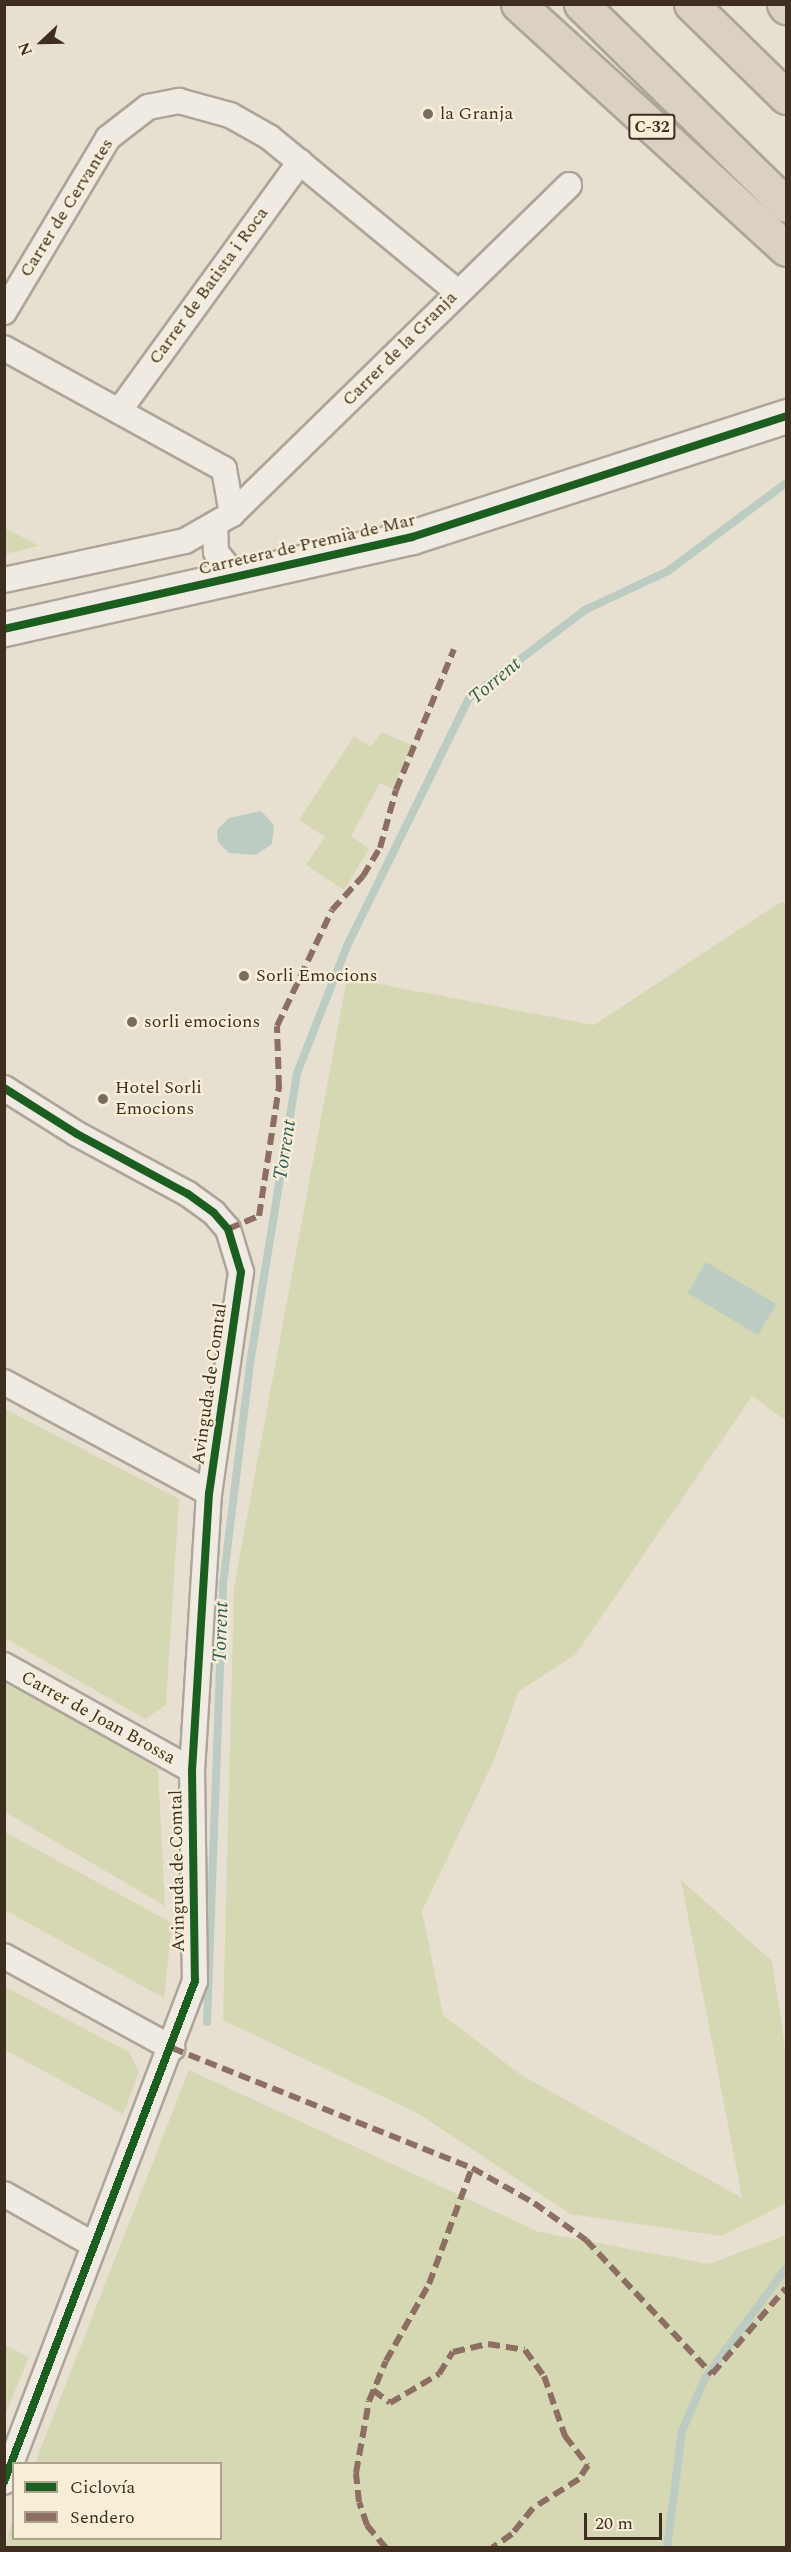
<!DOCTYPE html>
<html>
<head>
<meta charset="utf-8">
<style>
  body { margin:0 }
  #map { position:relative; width:791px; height:2552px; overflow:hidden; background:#e7e0d1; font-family:Spectral,serif }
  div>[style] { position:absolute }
  .green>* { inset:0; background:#d6d7b3 }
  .water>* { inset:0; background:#bcccc2; transform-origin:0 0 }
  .stream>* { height:8px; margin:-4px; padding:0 4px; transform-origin:4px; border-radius:4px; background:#bcccc2 }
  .roads { filter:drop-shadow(2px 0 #ada599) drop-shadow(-2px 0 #ada599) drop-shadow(0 2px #ada599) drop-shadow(0 -2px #ada599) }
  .street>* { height:24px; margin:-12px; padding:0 12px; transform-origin:12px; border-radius:12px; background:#efebe3 }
  .secondary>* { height:33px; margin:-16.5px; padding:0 16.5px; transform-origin:16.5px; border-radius:16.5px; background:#efebe3 }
  .highway>* { height:33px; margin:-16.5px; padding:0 16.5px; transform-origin:16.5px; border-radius:16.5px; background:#dad1c2 }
  .quiet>* { height:6px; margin-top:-3px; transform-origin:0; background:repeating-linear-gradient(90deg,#8d6e63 0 12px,transparent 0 18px) }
  .cycleway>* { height:8px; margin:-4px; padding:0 4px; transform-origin:4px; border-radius:4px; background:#1b5e20 }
  .dots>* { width:16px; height:16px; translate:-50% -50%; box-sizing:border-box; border:3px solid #f7eed8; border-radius:50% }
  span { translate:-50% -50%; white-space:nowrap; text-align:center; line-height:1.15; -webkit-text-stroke:4.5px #f7eed8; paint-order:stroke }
  .shield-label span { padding:2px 4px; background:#f7eed8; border:2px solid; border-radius:4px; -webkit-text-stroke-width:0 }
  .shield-label { font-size:16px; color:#3d2e20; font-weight:700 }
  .poi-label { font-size:18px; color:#3d2e20 }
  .left { translate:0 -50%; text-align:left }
  .street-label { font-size:18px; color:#3d2e20 }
  .water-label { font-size:20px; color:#2f5d5a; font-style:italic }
  .frame { position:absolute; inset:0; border:6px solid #3d2e20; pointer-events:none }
  .legend { position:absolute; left:12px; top:2462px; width:210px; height:78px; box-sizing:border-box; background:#f7eed8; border:2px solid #ada18e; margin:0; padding:8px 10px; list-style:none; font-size:18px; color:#3d2e20 }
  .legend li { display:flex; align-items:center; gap:12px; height:30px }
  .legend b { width:30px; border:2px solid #ada18e }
  .north { position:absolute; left:12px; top:12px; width:60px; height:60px; -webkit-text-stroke:4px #f7eed8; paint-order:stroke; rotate:248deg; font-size:16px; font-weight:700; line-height:24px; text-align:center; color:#3d2e20 }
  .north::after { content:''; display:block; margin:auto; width:21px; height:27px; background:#3d2e20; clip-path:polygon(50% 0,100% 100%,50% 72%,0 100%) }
  .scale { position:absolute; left:584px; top:2513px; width:78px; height:27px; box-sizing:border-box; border:3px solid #3d2e20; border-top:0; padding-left:8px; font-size:18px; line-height:21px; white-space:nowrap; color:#3d2e20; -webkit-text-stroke:4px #f7eed8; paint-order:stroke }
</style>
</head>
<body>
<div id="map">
  <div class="green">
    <i style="clip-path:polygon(4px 528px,5px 528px,39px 546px,5px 554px)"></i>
    <i style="clip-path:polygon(382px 732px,411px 745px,393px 789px,380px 783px,351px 836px,369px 849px,344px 890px,306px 865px,325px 837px,299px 820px,354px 736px,370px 747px)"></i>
    <i style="clip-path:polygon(786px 902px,786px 1421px,752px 1396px,576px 1654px,518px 1692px,495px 1758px,422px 1911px,443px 2015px,521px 2075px,742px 2198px,681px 1880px,772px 1961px,786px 2053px,786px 2203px,721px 2236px,570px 2214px,419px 2114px,223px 2020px,234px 1587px,347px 978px,594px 1025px,779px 903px)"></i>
    <i style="clip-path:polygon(5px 1409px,179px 1499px,166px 1705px,145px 1719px,5px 1638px)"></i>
    <i style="clip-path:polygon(5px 1680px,158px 1769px,165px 1906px,5px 1812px)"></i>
    <i style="clip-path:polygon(5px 1832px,172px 1923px,164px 1998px,5px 1910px)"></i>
    <i style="clip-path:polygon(5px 1987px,129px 2052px,139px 2072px,123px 2114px,5px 2050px)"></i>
    <i style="clip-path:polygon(189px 2070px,539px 2232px,709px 2264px,786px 2235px,786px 2547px,5px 2547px,13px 2519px,14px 2538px,220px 2538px,220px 2464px,35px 2463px)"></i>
    <i style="clip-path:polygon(5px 2345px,29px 2357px,5px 2415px)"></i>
  </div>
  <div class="water">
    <i style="clip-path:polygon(261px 811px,274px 825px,272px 844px,256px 855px,229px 853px,218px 842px,217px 830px,229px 818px)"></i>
    <i style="left:706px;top:1262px;width:82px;height:36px;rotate:31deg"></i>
  </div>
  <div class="stream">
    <i style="left:207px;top:2022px;width:438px;rotate:-87.9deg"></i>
    <i style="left:223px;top:1584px;width:229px;rotate:-83deg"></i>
    <i style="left:251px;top:1357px;width:288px;rotate:-80.8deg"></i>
    <i style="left:297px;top:1073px;width:136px;rotate:-68.5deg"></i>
    <i style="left:347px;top:946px;width:276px;rotate:-63.8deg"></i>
    <i style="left:469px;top:698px;width:146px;rotate:-37.2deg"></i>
    <i style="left:585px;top:610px;width:92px;rotate:-25.2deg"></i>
    <i style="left:668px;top:571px;width:147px;rotate:-36.7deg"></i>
    <i style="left:667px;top:2548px;width:118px;rotate:-82.7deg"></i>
    <i style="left:682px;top:2431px;width:58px;rotate:-66.5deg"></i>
    <i style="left:705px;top:2378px;width:137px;rotate:-53.6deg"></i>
  </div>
  <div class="roads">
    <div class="street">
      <i style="left:4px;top:312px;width:203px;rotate:-59.1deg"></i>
      <i style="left:108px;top:138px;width:51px;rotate:-37.8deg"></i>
      <i style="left:148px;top:107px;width:32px;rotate:-11deg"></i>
      <i style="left:179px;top:101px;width:53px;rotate:15.4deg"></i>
      <i style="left:230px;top:115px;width:45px;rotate:29.4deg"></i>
      <i style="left:269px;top:137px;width:244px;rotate:39.4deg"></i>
      <i style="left:4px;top:348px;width:251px;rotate:28.8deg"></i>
      <i style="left:224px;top:469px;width:46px;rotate:79.9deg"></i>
      <i style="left:119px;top:411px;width:308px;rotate:-54deg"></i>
      <i style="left:215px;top:524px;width:28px;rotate:88deg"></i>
      <i style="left:216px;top:552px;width:33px;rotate:52deg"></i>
      <i style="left:4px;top:580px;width:185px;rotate:-12.2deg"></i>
      <i style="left:185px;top:541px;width:54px;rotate:-29.9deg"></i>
      <i style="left:232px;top:514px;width:471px;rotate:-44.3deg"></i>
      <i style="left:4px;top:1088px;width:86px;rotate:32.2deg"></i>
      <i style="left:77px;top:1134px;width:126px;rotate:28.4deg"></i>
      <i style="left:188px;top:1194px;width:32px;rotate:36deg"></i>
      <i style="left:214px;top:1213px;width:21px;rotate:49deg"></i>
      <i style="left:228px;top:1229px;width:45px;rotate:73.2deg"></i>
      <i style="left:241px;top:1272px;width:223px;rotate:98.2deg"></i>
      <i style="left:209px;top:1493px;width:278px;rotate:93.5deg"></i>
      <i style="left:192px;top:1770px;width:211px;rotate:89.2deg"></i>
      <i style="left:195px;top:1981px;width:536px;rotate:110.87deg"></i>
      <i style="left:4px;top:1382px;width:233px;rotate:28.4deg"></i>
      <i style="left:4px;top:1665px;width:215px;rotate:29.2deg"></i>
      <i style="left:4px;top:1956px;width:192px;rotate:28.7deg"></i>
      <i style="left:4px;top:2194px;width:103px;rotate:29.5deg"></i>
    </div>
    <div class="secondary">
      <i style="left:4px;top:629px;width:418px;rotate:-12.7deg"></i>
      <i style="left:412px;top:537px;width:393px;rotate:-17.9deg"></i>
    </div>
    <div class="highway">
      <i style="left:518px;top:4px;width:363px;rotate:42.4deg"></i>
      <i style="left:581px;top:4px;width:287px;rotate:44.4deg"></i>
      <i style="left:691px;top:4px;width:133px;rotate:44.4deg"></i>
      <i style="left:784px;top:4px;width:4px;rotate:56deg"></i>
    </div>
  </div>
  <div class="quiet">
    <i style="left:228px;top:1229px;width:34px;rotate:-23deg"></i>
    <i style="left:259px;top:1216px;width:131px;rotate:-81.2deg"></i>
    <i style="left:279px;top:1087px;width:61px;rotate:-91.9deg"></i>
    <i style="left:277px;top:1026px;width:128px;rotate:-64.6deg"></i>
    <i style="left:332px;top:910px;width:46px;rotate:-47.6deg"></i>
    <i style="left:363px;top:876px;width:33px;rotate:-59deg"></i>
    <i style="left:380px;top:848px;width:60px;rotate:-74.6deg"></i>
    <i style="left:396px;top:790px;width:152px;rotate:-67.6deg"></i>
    <i style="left:172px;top:2048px;width:323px;rotate:21.8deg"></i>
    <i style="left:472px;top:2168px;width:71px;rotate:29.4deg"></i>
    <i style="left:534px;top:2203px;width:64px;rotate:35.4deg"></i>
    <i style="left:586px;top:2240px;width:184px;rotate:46.8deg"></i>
    <i style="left:712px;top:2374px;width:113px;rotate:-49.3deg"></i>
    <i style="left:373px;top:2390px;width:21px;rotate:37deg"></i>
    <i style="left:390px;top:2403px;width:57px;rotate:-30.6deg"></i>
    <i style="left:439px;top:2374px;width:26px;rotate:-58deg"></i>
    <i style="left:453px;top:2352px;width:36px;rotate:-13deg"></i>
    <i style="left:488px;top:2344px;width:37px;rotate:9deg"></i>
    <i style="left:525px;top:2350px;width:32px;rotate:54deg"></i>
    <i style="left:544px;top:2376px;width:64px;rotate:70.7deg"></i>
    <i style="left:565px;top:2436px;width:37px;rotate:52deg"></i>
    <i style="left:588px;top:2465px;width:17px;rotate:123deg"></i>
    <i style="left:579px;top:2479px;width:54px;rotate:147.8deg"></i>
    <i style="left:533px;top:2508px;width:33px;rotate:129deg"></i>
    <i style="left:512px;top:2534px;width:24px;rotate:145deg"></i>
    <i style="left:386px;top:2548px;width:30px;rotate:-130deg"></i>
    <i style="left:367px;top:2525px;width:24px;rotate:-109deg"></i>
    <i style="left:359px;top:2502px;width:29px;rotate:-96deg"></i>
    <i style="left:356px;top:2473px;width:73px;rotate:-79.8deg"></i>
    <i style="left:369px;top:2401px;width:43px;rotate:-67deg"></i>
    <i style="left:386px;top:2361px;width:88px;rotate:-60.8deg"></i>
    <i style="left:429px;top:2284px;width:124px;rotate:-69.7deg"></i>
  </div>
  <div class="cycleway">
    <i style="left:4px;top:629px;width:418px;rotate:-12.7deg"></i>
    <i style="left:412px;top:537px;width:393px;rotate:-17.9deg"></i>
    <i style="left:4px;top:1088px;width:86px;rotate:32.2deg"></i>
    <i style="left:77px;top:1134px;width:126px;rotate:28.4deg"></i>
    <i style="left:188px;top:1194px;width:32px;rotate:36deg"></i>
    <i style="left:214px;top:1213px;width:21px;rotate:49deg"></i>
    <i style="left:228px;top:1229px;width:45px;rotate:73.2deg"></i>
    <i style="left:241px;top:1272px;width:223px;rotate:98.2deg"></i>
    <i style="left:209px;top:1493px;width:278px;rotate:93.5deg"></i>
    <i style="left:192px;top:1770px;width:211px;rotate:89.2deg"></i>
    <i style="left:195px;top:1981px;width:536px;rotate:110.87deg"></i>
  </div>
  <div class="dots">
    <i style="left:428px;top:114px;background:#786c5e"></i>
    <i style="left:244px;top:976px;background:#786c5e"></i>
    <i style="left:132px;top:1022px;background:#786c5e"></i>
    <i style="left:103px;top:1099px;background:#786c5e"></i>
  </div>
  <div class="shield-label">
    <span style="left:652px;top:127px">C-32</span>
  </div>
  <div class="poi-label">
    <span class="left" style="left:440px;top:114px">la Granja</span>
    <span class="left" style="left:256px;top:976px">Sorli Emocions</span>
    <span class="left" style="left:144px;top:1022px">sorli emocions</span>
    <span class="left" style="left:115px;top:1099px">Hotel Sorli<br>Emocions</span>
  </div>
  <div class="street-label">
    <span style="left:67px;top:208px;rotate:-58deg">Carrer de Cervantes</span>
    <span style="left:209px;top:286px;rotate:-54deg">Carrer de Batista i Roca</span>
    <span style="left:400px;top:349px;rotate:-45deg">Carrer de la Granja</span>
    <span style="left:307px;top:545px;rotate:-13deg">Carretera de Premià de Mar</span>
    <span style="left:210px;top:1384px;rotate:-82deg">Avinguda de Comtal</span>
    <span style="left:98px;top:1718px;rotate:29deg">Carrer de Joan Brossa</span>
    <span style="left:178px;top:1871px;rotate:-91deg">Avinguda de Comtal</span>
  </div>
  <div class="water-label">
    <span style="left:495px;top:681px;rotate:-40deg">Torrent</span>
    <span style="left:285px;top:1150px;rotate:-81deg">Torrent</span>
    <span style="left:221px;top:1632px;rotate:-88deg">Torrent</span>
  </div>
  <div class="frame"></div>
  <ul class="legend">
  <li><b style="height:8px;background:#1b5e20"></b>Ciclovía</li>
  <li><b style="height:8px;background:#8d6e63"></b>Sendero</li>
  </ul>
  <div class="north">N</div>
  <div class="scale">20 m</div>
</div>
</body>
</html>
